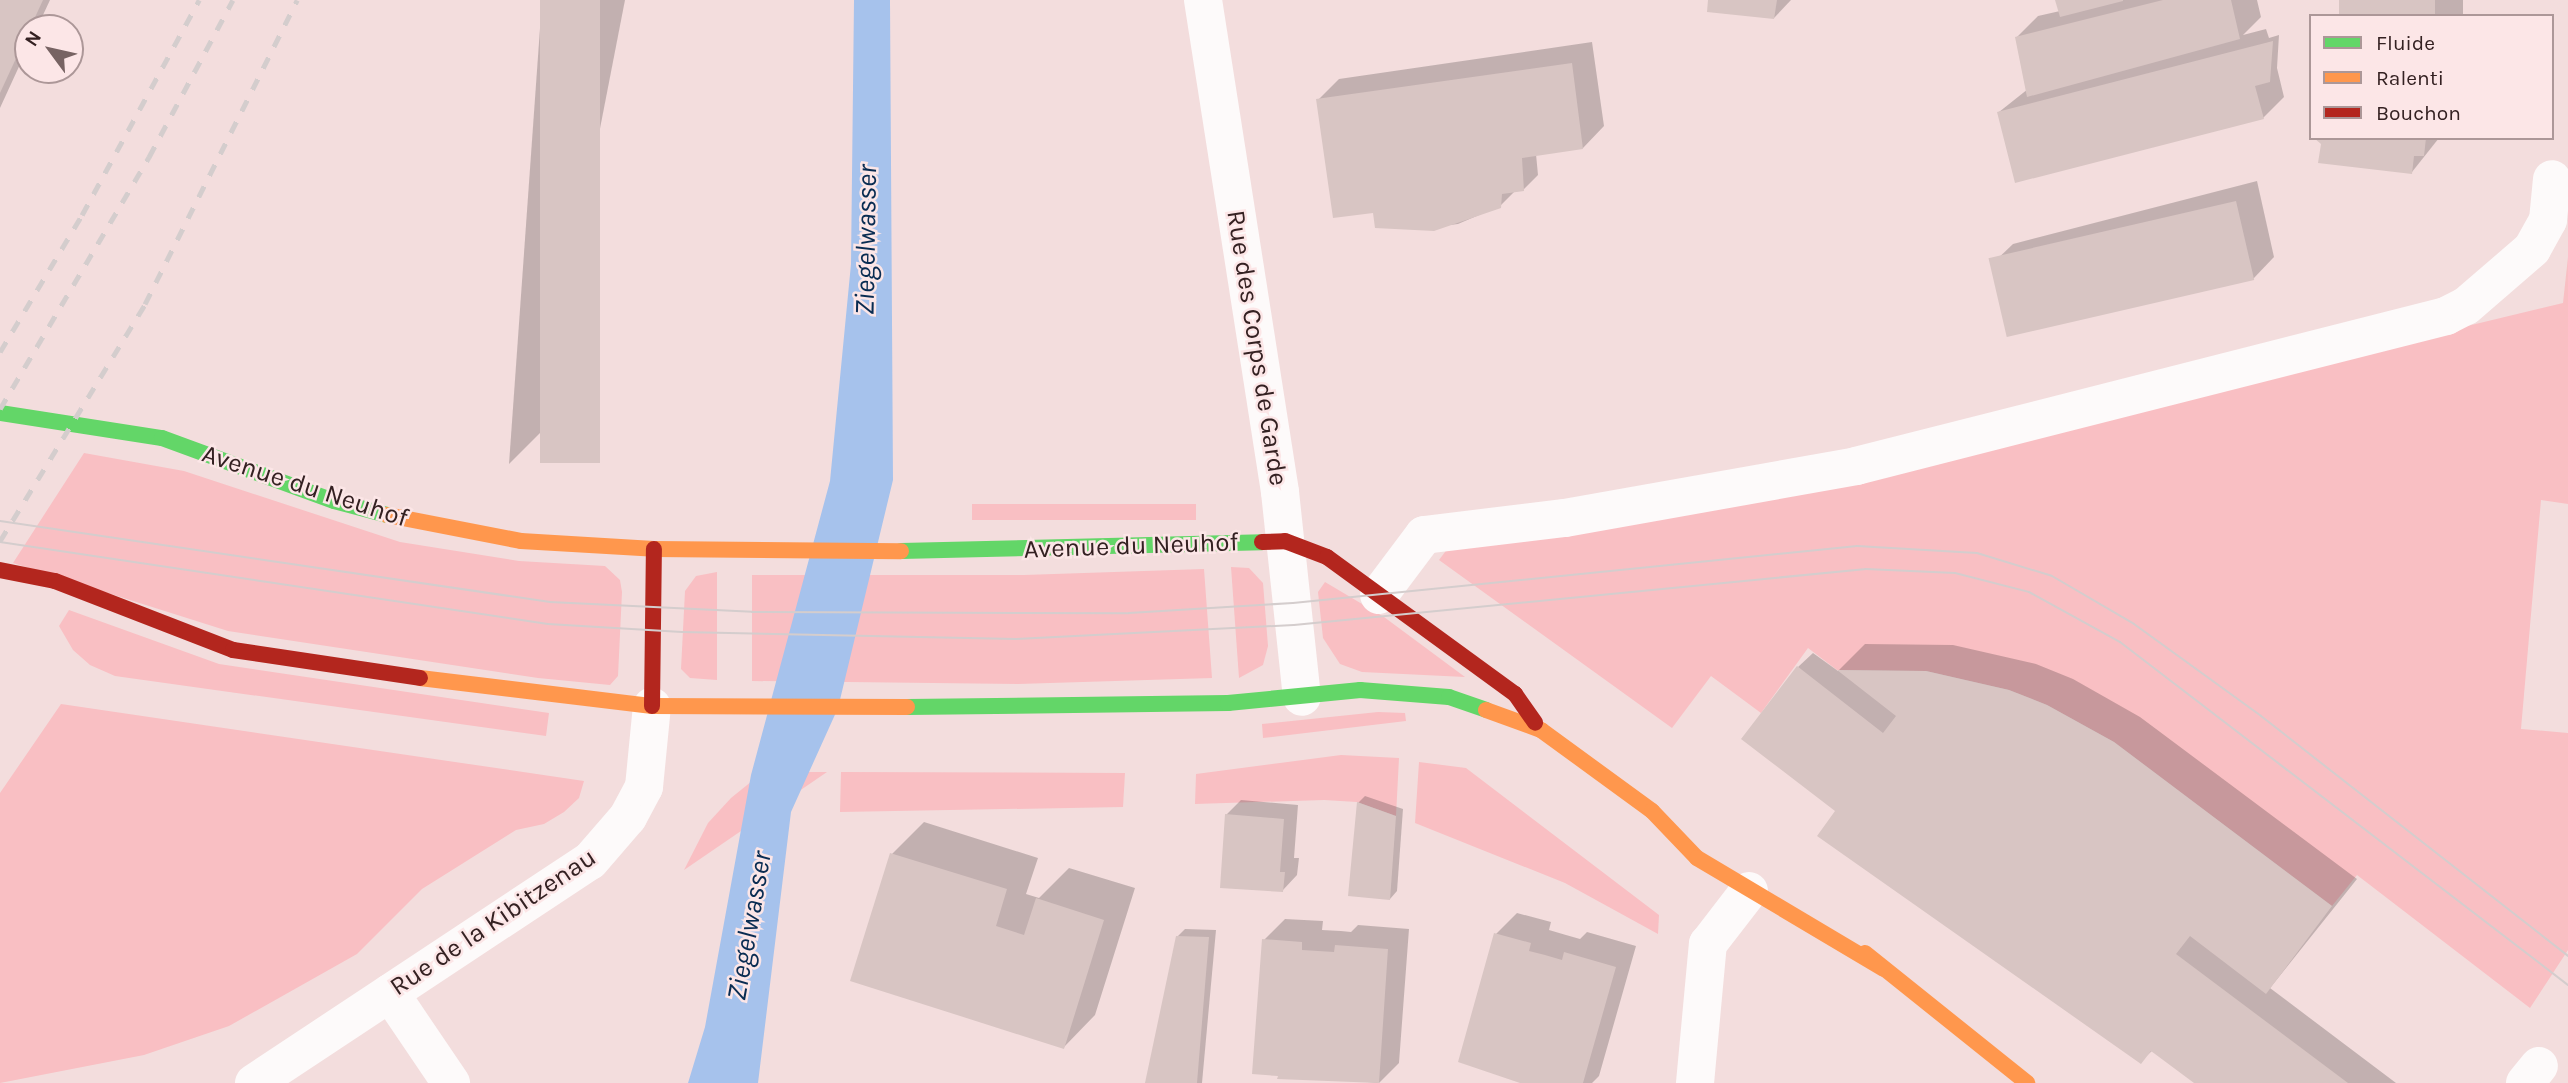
<!DOCTYPE html>
<html>
<head>
<meta charset="utf-8">
<style>
  body { margin:0 }
  #map { position:relative; width:2568px; height:1083px; overflow:hidden; background:#f3dddd; font-family:Karla,sans-serif }
  div>[style] { position:absolute }
  .green>* { inset:0; background:#f9bfc3; transform-origin:0 0 }
  .water>* { inset:0; background:#a6c2ec }
  .shadow>* { inset:0; background:#0003; transform-origin:0 0 }
  .building>* { inset:0; background:#d8c5c3; transform-origin:0 0 }
  .street>* { height:38px; margin:-19px; padding:0 19px; transform-origin:19px; border-radius:19px; background:#fdfafa }
  .fast>* { height:16px; margin:-8px; padding:0 8px; transform-origin:8px; border-radius:8px; background:#63d668 }
  .slow>* { height:16px; margin:-8px; padding:0 8px; transform-origin:8px; border-radius:8px; background:#ff974d }
  .jam>* { height:16px; margin:-8px; padding:0 8px; transform-origin:8px; border-radius:8px; background:#b3261e }
  .tram>* { height:2px; margin:-1px; padding:0 1px; transform-origin:1px; border-radius:1px; background:#d4cdcd }
  .rail>* { height:5px; margin-top:-2.5px; transform-origin:0; background:repeating-linear-gradient(90deg,#d4cdcd 0 12px,transparent 0 24px) }
  span { translate:-50% -50%; white-space:nowrap; text-align:center; line-height:1.15; -webkit-text-stroke:5px #fce6e7; paint-order:stroke }
  .street-label { font-size:26px; color:#342122 }
  .water-label { font-size:28px; color:#092c52; font-style:italic }
  .legend { position:absolute; left:2309px; top:14px; width:245px; height:126px; box-sizing:border-box; background:#fce6e7; border:2px solid #ac9798; margin:0; padding:9px 12px; list-style:none; font-size:21px; color:#342122 }
  .legend li { display:flex; align-items:center; gap:14px; height:35px }
  .legend b { width:35px; border:2px solid #ac9798 }
  .north { position:absolute; left:14px; top:14px; width:70px; height:70px; box-sizing:border-box; background:#fce6e7; border:2px solid #ac9798; border-radius:50%; rotate:303deg; font-size:19px; font-weight:700; line-height:28px; text-align:center; color:#342122 }
  .north::after { content:''; display:block; margin:auto; width:24px; height:32px; background:#776363; clip-path:polygon(50% 0,100% 100%,50% 72%,0 100%) }
</style>
</head>
<body>
<div id="map">
  <div class="green">
    <i style="clip-path:polygon(2568px 257px,2568px 504px,2541px 500px,2521px 729px,2568px 733px,2568px 950px,2530px 1008px,2357px 875px,2332px 906px,2114px 742px,2047px 705px,2009px 690px,1926px 671px,1837px 670px,1808px 648px,1761px 713px,1711px 676px,1672px 728px,1439px 560px,1448px 548px,2277px 372px,2563px 303px)"></i>
    <i style="clip-path:polygon(84px 453px,184px 471px,400px 542px,519px 561px,605px 566px,620px 580px,622px 592px,618px 676px,610px 685px,538px 678px,228px 631px,13px 563px)"></i>
    <i style="left:1196px;top:504px;width:16px;height:224px;rotate:90deg"></i>
    <i style="clip-path:polygon(1231px 567px,1249px 568px,1263px 583px,1268px 646px,1263px 665px,1239px 678px)"></i>
    <i style="clip-path:polygon(1204px 569px,1212px 678px,1018px 684px,752px 681px,752px 575px,1024px 575px)"></i>
    <i style="clip-path:polygon(717px 572px,717px 680px,690px 678px,681px 669px,685px 591px,696px 576px)"></i>
    <i style="clip-path:polygon(1325px 582px,1384px 617px,1465px 677px,1362px 672px,1340px 664px,1323px 638px,1318px 592px)"></i>
    <i style="clip-path:polygon(69px 610px,219px 664px,549px 713px,546px 736px,115px 676px,90px 665px,73px 650px,59px 626px)"></i>
    <i style="clip-path:polygon(61px 704px,584px 781px,579px 798px,564px 812px,544px 824px,516px 830px,422px 889px,357px 954px,229px 1026px,144px 1055px,0 1083px,0 793px)"></i>
    <i style="clip-path:polygon(1378px 712px,1405px 713px,1406px 721px,1263px 738px,1262px 724px)"></i>
    <i style="clip-path:polygon(1341px 755px,1399px 758px,1396px 816px,1357px 802px,1324px 800px,1195px 804px,1196px 774px)"></i>
    <i style="clip-path:polygon(1419px 762px,1466px 768px,1659px 915px,1658px 934px,1565px 883px,1415px 823px)"></i>
    <i style="clip-path:polygon(778px 772px,827px 772px,684px 870px,708px 823px,731px 798px,757px 777px)"></i>
    <i style="clip-path:polygon(841px 772px,1125px 773px,1123px 807px,840px 812px)"></i>
  </div>
  <div class="water">
    <i style="clip-path:polygon(854px 0,890px 0,893px 480px,838px 708px,791px 812px,758px 1083px,688px 1083px,705px 1027px,751px 775px,830px 481px,851px 264px)"></i>
  </div>
  <div class="shadow">
    <i style="clip-path:polygon(0 0,50px 0,37px 28px,28px 28px,28px 47px,0 108px)"></i>
    <i style="clip-path:polygon(542px 0,625px 0,541px 432px,509px 464px)"></i>
    <i style="clip-path:polygon(1710px 0,1791px 0,1774px 18px)"></i>
    <i style="clip-path:polygon(2057px 0,2257px 0,2261px 17px,2243px 35px,2266px 29px,2269px 38px,2279px 35px,2277px 68px,2284px 97px,2263px 118px,1999px 112px,2028px 89px,2017px 37px,2038px 16px,2060px 11px)"></i>
    <i style="left:2341px;top:0;width:122px;height:17px"></i>
    <i style="clip-path:polygon(1592px 42px,1604px 126px,1583px 148px,1536px 154px,1538px 175px,1523px 190px,1515px 191px,1500px 206px,1458px 224px,1417px 229px,1374px 211px,1318px 100px,1339px 79px)"></i>
    <i style="clip-path:polygon(2316px 138px,2439px 138px,2412px 172px)"></i>
    <i style="clip-path:polygon(2257px 181px,2274px 257px,2253px 279px,1991px 265px,2013px 244px)"></i>
    <i style="clip-path:polygon(1865px 644px,1953px 645px,2036px 664px,2073px 679px,2140px 717px,2357px 879px,2270px 988px,2396px 1083px,2197px 1083px,2153px 1050px,2141px 1061px,1837px 811px,1798px 667px,1813px 653px,1838px 671px)"></i>
    <i style="clip-path:polygon(1365px 796px,1403px 809px,1397px 891px,1390px 899px,1358px 803px)"></i>
    <i style="clip-path:polygon(1241px 800px,1298px 805px,1294px 858px,1299px 858px,1297px 875px,1283px 890px,1226px 815px)"></i>
    <i style="clip-path:polygon(924px 822px,1038px 858px,1026px 894px,1039px 898px,1069px 868px,1135px 888px,1095px 1015px,1064px 1047px,892px 854px)"></i>
    <i style="clip-path:polygon(1517px 913px,1551px 922px,1549px 930px,1566px 935px,1580px 939px,1587px 932px,1636px 946px,1599px 1076px,1592px 1083px,1531px 1083px,1496px 934px)"></i>
    <i style="clip-path:polygon(1285px 919px,1323px 921px,1322px 930px,1341px 931px,1351px 932px,1358px 925px,1409px 929px,1399px 1063px,1379px 1083px,1254px 1072px,1264px 940px)"></i>
    <i style="clip-path:polygon(1185px 929px,1216px 930px,1202px 1083px,1147px 1083px,1178px 936px)"></i>
  </div>
  <div class="building">
    <i style="clip-path:polygon(0 0,43px 0,0 93px)"></i>
    <i style="left:540px;top:0;width:60px;height:463px"></i>
    <i style="clip-path:polygon(1708px 0,1777px 0,1774px 19px,1707px 12px)"></i>
    <i style="clip-path:polygon(2055px 0,2123px 0,2123px 1px,2060px 17px)"></i>
    <i style="clip-path:polygon(2163px 0,2231px 0,2240px 39px,2027px 97px,2015px 37px)"></i>
    <i style="left:2339px;top:0;width:96px;height:18px"></i>
    <i style="clip-path:polygon(2273px 41px,2270px 82px,2255px 86px,2264px 119px,2015px 183px,1997px 112px)"></i>
    <i style="clip-path:polygon(1572px 63px,1583px 149px,1522px 158px,1524px 191px,1502px 194px,1501px 208px,1434px 231px,1375px 228px,1373px 213px,1333px 218px,1316px 99px)"></i>
    <i style="clip-path:polygon(2314px 138px,2426px 138px,2424px 156px,2414px 156px,2412px 174px,2318px 163px,2321px 144px)"></i>
    <i style="left:2236px;top:201px;width:81px;height:254px;rotate:77deg"></i>
    <i style="clip-path:polygon(1797px 666px,1883px 733px,1896px 716px,1837px 670px,1926px 671px,2009px 690px,2047px 705px,2114px 742px,2332px 906px,2266px 994px,2190px 936px,2176px 954px,2348px 1083px,2194px 1083px,2151px 1051px,2141px 1064px,1817px 836px,1835px 811px,1741px 739px)"></i>
    <i style="clip-path:polygon(1357px 802px,1396px 816px,1390px 900px,1348px 896px)"></i>
    <i style="clip-path:polygon(1225px 814px,1284px 819px,1280px 872px,1285px 872px,1283px 892px,1220px 888px)"></i>
    <i style="clip-path:polygon(890px 853px,1007px 889px,996px 926px,1024px 935px,1036px 898px,1104px 920px,1064px 1049px,850px 981px)"></i>
    <i style="clip-path:polygon(1494px 933px,1531px 943px,1529px 951px,1545px 955px,1562px 960px,1564px 952px,1616px 967px,1583px 1083px,1520px 1083px,1458px 1062px)"></i>
    <i style="clip-path:polygon(1176px 936px,1209px 937px,1197px 1083px,1145px 1083px)"></i>
    <i style="clip-path:polygon(1262px 939px,1302px 942px,1302px 950px,1334px 952px,1335px 945px,1388px 949px,1379px 1083px,1277px 1079px,1278px 1076px,1252px 1074px)"></i>
  </div>
  <div class="street">
    <i style="left:1203px;top:0;width:498px;rotate:81.1deg"></i>
    <i style="left:1280px;top:492px;width:206px;rotate:83.9deg"></i>
    <i style="left:1379px;top:595px;width:75px;rotate:-53.1deg"></i>
    <i style="left:1424px;top:535px;width:142px;rotate:-6.9deg"></i>
    <i style="left:1565px;top:518px;width:296px;rotate:-10.1deg"></i>
    <i style="left:1856px;top:466px;width:609px;rotate:-14.26deg"></i>
    <i style="left:2446px;top:316px;width:22px;rotate:-27deg"></i>
    <i style="left:2466px;top:306px;width:87px;rotate:-40.8deg"></i>
    <i style="left:2532px;top:249px;width:33px;rotate:-61deg"></i>
    <i style="left:2548px;top:220px;width:41px;rotate:-84.4deg"></i>
    <i style="left:390px;top:993px;width:109px;rotate:55.9deg"></i>
    <i style="left:254px;top:1083px;width:403px;rotate:-33.5deg"></i>
    <i style="left:590px;top:861px;width:58px;rotate:-49.2deg"></i>
    <i style="left:628px;top:817px;width:34px;rotate:-62deg"></i>
    <i style="left:644px;top:787px;width:81px;rotate:-84.4deg"></i>
    <i style="left:1695px;top:1083px;width:140px;rotate:-84.7deg"></i>
    <i style="left:1708px;top:944px;width:67px;rotate:-52.3deg"></i>
    <i style="left:2525px;top:1083px;width:22px;rotate:-51deg"></i>
  </div>
  <div class="fast">
    <i style="left:0;top:413px;width:164px;rotate:8.8deg"></i>
    <i style="left:162px;top:438px;width:183px;rotate:20.1deg"></i>
    <i style="left:334px;top:501px;width:55px;rotate:14.8deg"></i>
    <i style="left:901px;top:551px;width:361px;rotate:-1.4deg"></i>
    <i style="left:907px;top:707px;width:321px;rotate:-0.7deg"></i>
    <i style="left:1228px;top:703px;width:133px;rotate:-5.6deg"></i>
    <i style="left:1360px;top:690px;width:89px;rotate:4.5deg"></i>
    <i style="left:1449px;top:697px;width:39px;rotate:19deg"></i>
  </div>
  <div class="slow">
    <i style="left:387px;top:515px;width:136px;rotate:11deg"></i>
    <i style="left:521px;top:541px;width:133px;rotate:3.4deg"></i>
    <i style="left:654px;top:549px;width:247px;rotate:0.5deg"></i>
    <i style="left:420px;top:678px;width:234px;rotate:6.9deg"></i>
    <i style="left:652px;top:706px;width:255px;rotate:0.2deg"></i>
    <i style="left:1486px;top:710px;width:59px;rotate:20deg"></i>
    <i style="left:1541px;top:730px;width:137px;rotate:36.1deg"></i>
    <i style="left:1652px;top:811px;width:65px;rotate:46.2deg"></i>
    <i style="left:1697px;top:858px;width:217px;rotate:30.7deg"></i>
    <i style="left:1865px;top:953px;width:208px;rotate:38.7deg"></i>
  </div>
  <div class="jam">
    <i style="left:1262px;top:542px;width:23px;rotate:-2deg"></i>
    <i style="left:1285px;top:541px;width:45px;rotate:20.9deg"></i>
    <i style="left:1327px;top:557px;width:233px;rotate:36.1deg"></i>
    <i style="left:1515px;top:694px;width:35px;rotate:55deg"></i>
    <i style="left:0;top:570px;width:56px;rotate:11.3deg"></i>
    <i style="left:55px;top:581px;width:191px;rotate:21.2deg"></i>
    <i style="left:233px;top:650px;width:189px;rotate:8.5deg"></i>
    <i style="left:652px;top:706px;width:157px;rotate:-89.3deg"></i>
  </div>
  <div class="tram">
    <i style="left:0;top:521px;width:556px;rotate:8.38deg"></i>
    <i style="left:550px;top:602px;width:202px;rotate:2.8deg"></i>
    <i style="left:752px;top:612px;width:377px;rotate:0.2deg"></i>
    <i style="left:1129px;top:613px;width:164px;rotate:-3.5deg"></i>
    <i style="left:1293px;top:603px;width:567px;rotate:-5.77deg"></i>
    <i style="left:1857px;top:546px;width:120px;rotate:3.3deg"></i>
    <i style="left:1977px;top:553px;width:78px;rotate:17deg"></i>
    <i style="left:2052px;top:576px;width:95px;rotate:30.3deg"></i>
    <i style="left:2134px;top:624px;width:157px;rotate:35.9deg"></i>
    <i style="left:2261px;top:716px;width:390px;rotate:38deg"></i>
    <i style="left:0;top:542px;width:554px;rotate:8.51deg"></i>
    <i style="left:548px;top:624px;width:134px;rotate:3.4deg"></i>
    <i style="left:682px;top:632px;width:334px;rotate:1.2deg"></i>
    <i style="left:1016px;top:639px;width:278px;rotate:-2.9deg"></i>
    <i style="left:1294px;top:625px;width:575px;rotate:-5.59deg"></i>
    <i style="left:1866px;top:569px;width:89px;rotate:2.6deg"></i>
    <i style="left:1955px;top:573px;width:76px;rotate:14.4deg"></i>
    <i style="left:2029px;top:592px;width:104px;rotate:28.8deg"></i>
    <i style="left:2120px;top:642px;width:564px;rotate:37.44deg"></i>
  </div>
  <div class="rail">
    <i style="left:0;top:352px;width:160px;rotate:-59.1deg"></i>
    <i style="left:82px;top:215px;width:245px;rotate:-61.4deg"></i>
    <i style="left:0;top:409px;width:293px;rotate:-59.4deg"></i>
    <i style="left:149px;top:157px;width:178px;rotate:-61.9deg"></i>
    <i style="left:0;top:541px;width:278px;rotate:-58.5deg"></i>
    <i style="left:145px;top:304px;width:340px;rotate:-63.4deg"></i>
  </div>
  <div class="street-label">
    <span style="left:1257px;top:348px;rotate:81deg">Rue des Corps de Garde</span>
    <span style="left:305px;top:486px;rotate:18deg">Avenue du Neuhof</span>
    <span style="left:1131px;top:546px;rotate:-2deg">Avenue du Neuhof</span>
    <span style="left:493px;top:922px;rotate:-34deg">Rue de la Kibitzenau</span>
  </div>
  <div class="water-label">
    <span style="left:866px;top:240px;rotate:-89deg">Ziegelwasser</span>
    <span style="left:749px;top:926px;rotate:-80deg">Ziegelwasser</span>
  </div>
  <ul class="legend">
  <li><b style="height:9px;background:#63d668"></b>Fluide</li>
  <li><b style="height:9px;background:#ff974d"></b>Ralenti</li>
  <li><b style="height:9px;background:#b3261e"></b>Bouchon</li>
  </ul>
  <div class="north">N</div>
</div>
</body>
</html>
